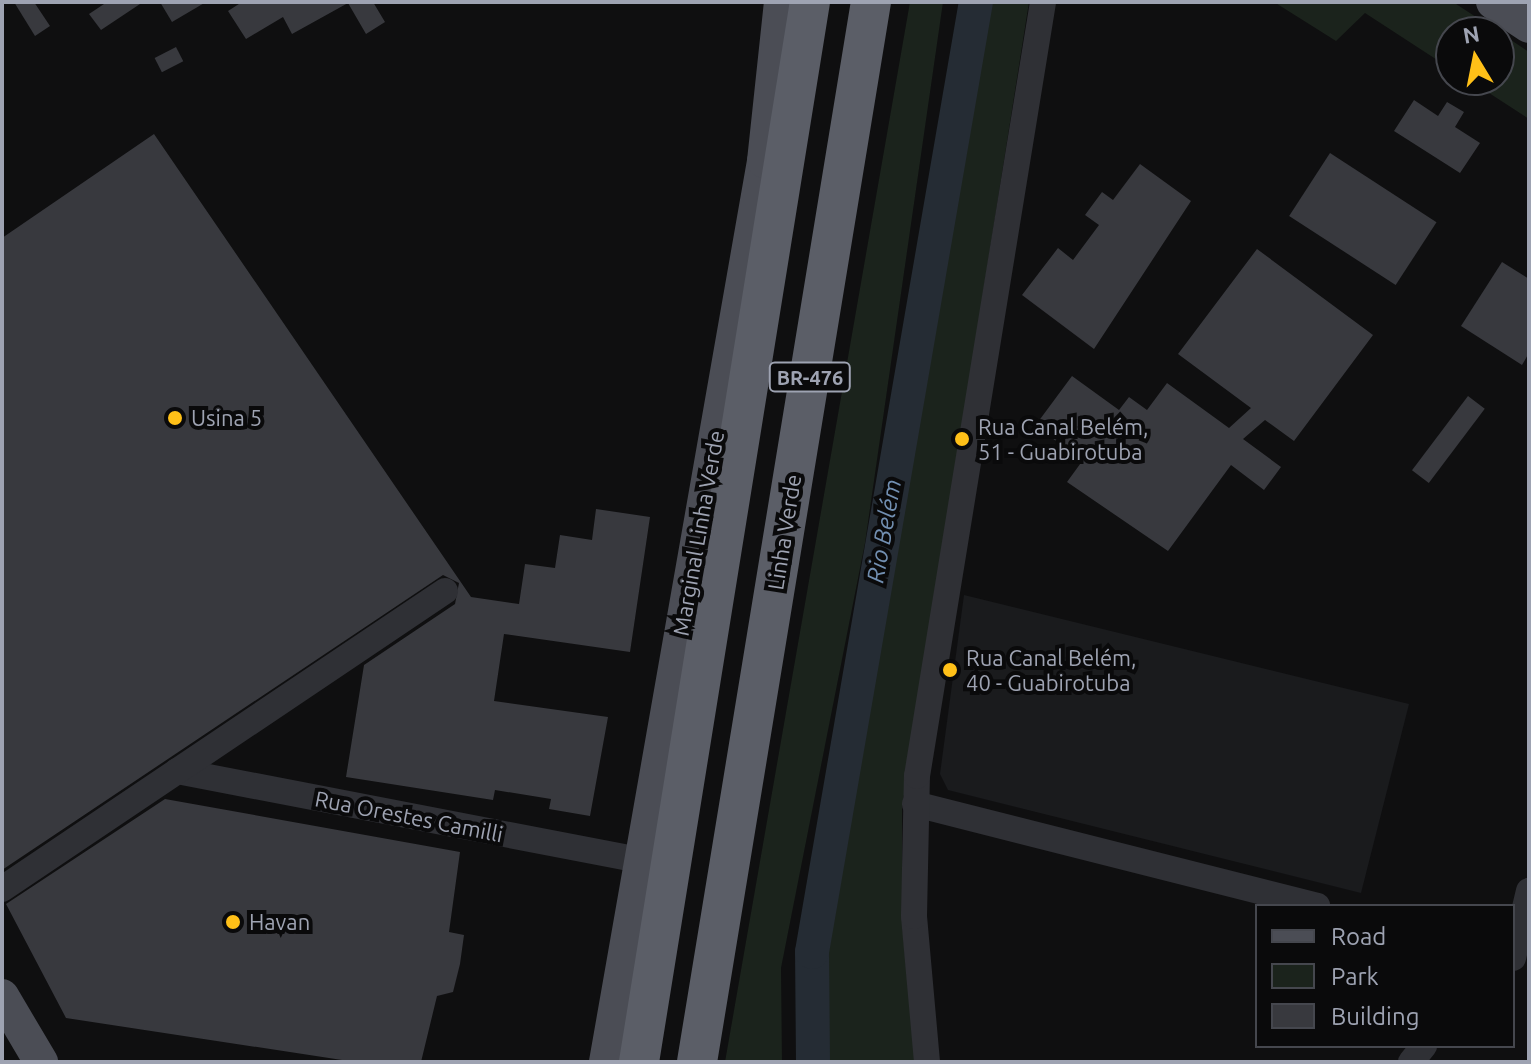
<!DOCTYPE html>
<html>
<head>
<meta charset="utf-8">
<style>
  body { margin:0 }
  #map { position:relative; width:1531px; height:1064px; overflow:hidden; background:#0f0f10; font-family:Ubuntu,sans-serif }
  div>[style] { position:absolute }
  .built>* { inset:0; background:#1a1b1d }
  .green>* { inset:0; background:#1b231c }
  .river>* { height:34px; margin:-17px; padding:0 17px; transform-origin:17px; border-radius:17px; background:#252c34 }
  .building>* { inset:0; background:#38393e; transform-origin:0 0 }
  .minor>* { height:26px; margin:-13px; padding:0 13px; transform-origin:13px; border-radius:13px; background:#2f3035 }
  .major>* { height:34px; margin:-17px; padding:0 17px; transform-origin:17px; border-radius:17px; background:#4b4d55 }
  .highway>* { height:40px; margin:-20px; padding:0 20px; transform-origin:20px; border-radius:20px; background:#5b5e67 }
  .dots>* { width:22px; height:22px; translate:-50% -50%; box-sizing:border-box; border:4px solid #0a0a0b; border-radius:50% }
  span { translate:-50% -50%; white-space:nowrap; text-align:center; line-height:1.15; -webkit-text-stroke:8px #0a0a0b; paint-order:stroke }
  .shield-label span { padding:2px 6px; background:#0a0a0b; border:2px solid; border-radius:6px; -webkit-text-stroke-width:0 }
  .shield-label { font-size:20px; color:#9ea3b2; font-weight:700 }
  .poi-label { font-size:22px; color:#9ea3b2 }
  .left { translate:0 -50%; text-align:left }
  .street-label { font-size:22px; color:#9ea3b2 }
  .water-label { font-size:24px; color:#728fb1; font-style:italic }
  .frame { position:absolute; inset:0; border:4px solid #9ea3b2; pointer-events:none }
  .legend { position:absolute; left:1255px; top:904px; width:260px; height:144px; box-sizing:border-box; background:#0a0a0b; border:2px solid #45474e; margin:0; padding:10px 14px; list-style:none; font-size:24px; color:#9ea3b2 }
  .legend li { display:flex; align-items:center; gap:16px; height:40px }
  .legend b { width:40px; border:2px solid #45474e }
  .north { position:absolute; left:1435px; top:16px; width:80px; height:80px; box-sizing:border-box; background:#0a0a0b; border:2px solid #45474e; border-radius:50%; rotate:350deg; font-size:22px; font-weight:700; line-height:32px; text-align:center; color:#9ea3b2 }
  .north::after { content:''; display:block; margin:auto; width:28px; height:36px; background:#ffc018; clip-path:polygon(50% 0,100% 100%,50% 72%,0 100%) }
</style>
</head>
<body>
<div id="map">
  <div class="built">
    <i style="clip-path:polygon(964px 595px,1409px 704px,1361px 893px,948px 790px,940px 774px)"></i>
  </div>
  <div class="green">
    <i style="clip-path:polygon(910px 2px,943px 2px,865px 543px,781px 968px,782px 1062px,725px 1062px)"></i>
    <i style="clip-path:polygon(985px 2px,1029px 2px,902px 807px,902px 923px,915px 1062px,824px 1062px,821px 954px)"></i>
    <i style="clip-path:polygon(1274px 2px,1453px 2px,1499px 32px,1451px 32px,1451px 69px,1365px 13px,1336px 41px)"></i>
    <i style="clip-path:polygon(1499px 32px,1529px 52px,1529px 119px,1469px 80px,1499px 80px)"></i>
  </div>
  <div class="river">
    <i style="left:813px;top:1062px;width:110px;rotate:-90.5deg"></i>
    <i style="left:812px;top:952px;width:964px;rotate:-80.21deg"></i>
  </div>
  <div class="building">
    <i style="clip-path:polygon(14px 2px,34px 2px,50px 26px,35px 36px)"></i>
    <i style="clip-path:polygon(107px 2px,143px 2px,101px 30px,89px 14px)"></i>
    <i style="clip-path:polygon(160px 2px,206px 2px,172px 22px)"></i>
    <i style="clip-path:polygon(242px 2px,373px 2px,385px 22px,366px 34px,348px 3px,292px 34px,283px 17px,246px 39px,228px 11px)"></i>
    <i style="left:176px;top:47px;width:16px;height:24px;rotate:63deg"></i>
    <i style="clip-path:polygon(1414px 100px,1438px 116px,1447px 102px,1464px 112px,1455px 127px,1480px 143px,1460px 173px,1394px 131px)"></i>
    <i style="clip-path:polygon(154px 134px,471px 597px,519px 604px,525px 564px,555px 568px,560px 535px,592px 540px,596px 509px,650px 517px,630px 652px,504px 634px,494px 701px,608px 717px,590px 816px,549px 809px,551px 799px,495px 790px,493px 800px,346px 777px,364px 665px,455px 604px,459px 583px,443px 575px,2px 870px,2px 238px)"></i>
    <i style="left:1330px;top:153px;width:127px;height:75px;rotate:33deg"></i>
    <i style="clip-path:polygon(1140px 164px,1191px 201px,1094px 349px,1022px 295px,1058px 248px,1073px 260px,1099px 225px,1085px 215px,1102px 192px,1113px 200px)"></i>
    <i style="clip-path:polygon(1257px 249px,1373px 335px,1294px 441px,1265px 420px,1243px 439px,1281px 467px,1264px 490px,1231px 465px,1168px 551px,1067px 482px,1083px 460px,1035px 426px,1072px 376px,1119px 410px,1129px 397px,1147px 410px,1167px 383px,1229px 428px,1251px 408px,1178px 354px)"></i>
    <i style="clip-path:polygon(1502px 262px,1529px 279px,1529px 353px,1522px 365px,1461px 326px)"></i>
    <i style="left:1468px;top:396px;width:21px;height:93px;rotate:37deg"></i>
    <i style="clip-path:polygon(165px 799px,460px 852px,449px 932px,464px 935px,460px 964px,453px 992px,437px 996px,421px 1062px,355px 1062px,66px 1018px,6px 904px)"></i>
  </div>
  <div class="minor">
    <i style="left:177px;top:771px;width:471px;rotate:10.9deg"></i>
    <i style="left:915px;top:804px;width:415px;rotate:14.2deg"></i>
    <i style="left:2px;top:889px;width:534px;rotate:-33.93deg"></i>
    <i style="left:1513px;top:958px;width:69px;rotate:-76.6deg"></i>
    <i style="left:927px;top:1062px;width:147px;rotate:-95.1deg"></i>
    <i style="left:914px;top:916px;width:140px;rotate:-88.8deg"></i>
    <i style="left:917px;top:776px;width:784px;rotate:-80.75deg"></i>
    <i style="left:1411px;top:1062px;width:21px;rotate:-51deg"></i>
  </div>
  <div class="major">
    <i style="left:1493px;top:2px;width:43px;rotate:33.7deg"></i>
    <i style="left:2px;top:996px;width:77px;rotate:59.4deg"></i>
    <i style="left:606px;top:1062px;width:915px;rotate:-80.05deg"></i>
    <i style="left:764px;top:161px;width:160px;rotate:-83.9deg"></i>
  </div>
  <div class="highway">
    <i style="left:639px;top:1062px;width:1074px;rotate:-80.84deg"></i>
    <i style="left:697px;top:1062px;width:1074px;rotate:-80.68deg"></i>
  </div>
  <div class="dots">
    <i style="left:175px;top:418px;background:#ffc018"></i>
    <i style="left:962px;top:439px;background:#ffc018"></i>
    <i style="left:950px;top:670px;background:#ffc018"></i>
    <i style="left:233px;top:922px;background:#ffc018"></i>
  </div>
  <div class="shield-label">
    <span style="left:810px;top:377px">BR-476</span>
  </div>
  <div class="poi-label">
    <span class="left" style="left:191px;top:418px">Usina 5</span>
    <span class="left" style="left:978px;top:439px">Rua Canal Belém,<br>51 - Guabirotuba</span>
    <span class="left" style="left:966px;top:670px">Rua Canal Belém,<br>40 - Guabirotuba</span>
    <span class="left" style="left:249px;top:922px">Havan</span>
  </div>
  <div class="street-label">
    <span style="left:784px;top:532px;rotate:-81deg">Linha Verde</span>
    <span style="left:698px;top:533px;rotate:-80deg">Marginal Linha Verde</span>
    <span style="left:409px;top:816px;rotate:11deg">Rua Orestes Camilli</span>
  </div>
  <div class="water-label">
    <span style="left:884px;top:531px;rotate:-80deg">Rio Belém</span>
  </div>
  <div class="frame"></div>
  <ul class="legend">
  <li><b style="height:10px;background:#4b4d55"></b>Road</li>
  <li><b style="height:22px;background:#1b231c"></b>Park</li>
  <li><b style="height:22px;background:#38393e"></b>Building</li>
  </ul>
  <div class="north">N</div>
</div>
</body>
</html>
